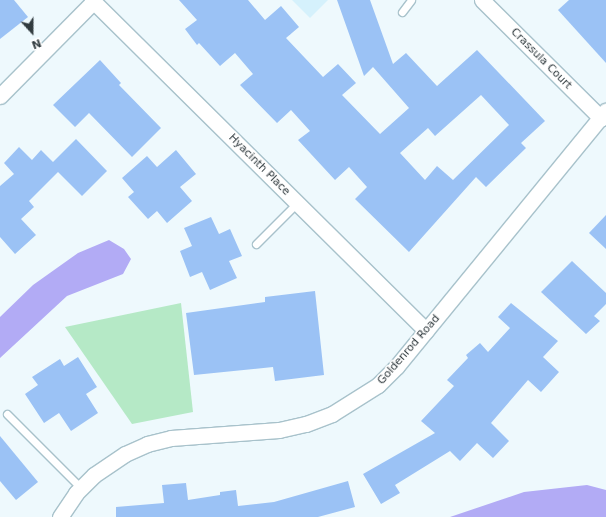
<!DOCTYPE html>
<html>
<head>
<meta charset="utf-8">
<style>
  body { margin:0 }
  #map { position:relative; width:606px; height:517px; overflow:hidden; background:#eef9fd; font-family:"DejaVu Sans",sans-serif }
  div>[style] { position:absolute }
  .built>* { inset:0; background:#d5f1fc }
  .green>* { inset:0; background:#b5e9c6 }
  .water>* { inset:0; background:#b2abf5 }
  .building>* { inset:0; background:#9bc2f5 }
  .roads { filter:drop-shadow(1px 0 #a8c2cb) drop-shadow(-1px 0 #a8c2cb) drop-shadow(0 1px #a8c2cb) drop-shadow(0 -1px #a8c2cb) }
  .lane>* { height:7px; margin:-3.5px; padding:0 3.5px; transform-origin:3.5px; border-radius:3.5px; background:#fff }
  .street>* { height:15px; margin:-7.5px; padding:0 7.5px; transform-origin:7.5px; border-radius:7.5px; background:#fff }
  span { translate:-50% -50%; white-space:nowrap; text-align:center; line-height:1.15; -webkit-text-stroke:3px #fff; paint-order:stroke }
  .street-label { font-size:11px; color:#313b3f }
  .north { position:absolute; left:12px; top:12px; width:40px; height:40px; -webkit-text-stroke:3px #fff; paint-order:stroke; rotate:159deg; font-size:11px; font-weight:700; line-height:16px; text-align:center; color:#313b3f }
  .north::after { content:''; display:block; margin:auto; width:14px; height:18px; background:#313b3f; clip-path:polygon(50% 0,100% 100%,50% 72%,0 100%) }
</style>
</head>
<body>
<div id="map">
  <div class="built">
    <i style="clip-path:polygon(292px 0,328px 0,310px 18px)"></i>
  </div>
  <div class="green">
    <i style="clip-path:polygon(181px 303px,193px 412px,132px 424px,65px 327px)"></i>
  </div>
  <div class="water">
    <i style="clip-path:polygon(109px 240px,124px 249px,131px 259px,123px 274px,67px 296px,0 358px,0 317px,33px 285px,78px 253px)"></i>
    <i style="clip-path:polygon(587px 485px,606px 490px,606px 517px,450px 517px,524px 492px)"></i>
  </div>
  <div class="building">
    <i style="clip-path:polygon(0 0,14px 0,28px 17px,0 39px)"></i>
    <i style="clip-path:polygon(evenodd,179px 0,248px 0,265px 20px,281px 6px,299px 27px,286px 38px,323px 77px,338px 64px,356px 83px,342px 95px,380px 134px,409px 108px,373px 67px,364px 76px,337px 0,370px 0,393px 64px,406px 53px,437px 86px,477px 50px,545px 121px,521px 143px,526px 148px,486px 187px,476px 177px,409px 252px,355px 199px,367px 187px,349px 167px,335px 180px,298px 140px,310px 131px,291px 110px,277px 123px,240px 85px,253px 74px,235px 53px,220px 66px,199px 43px,197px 45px,185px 29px,197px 20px,179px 0,481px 95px,509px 125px,453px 180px,437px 166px,425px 180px,400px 153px,428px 128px,435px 136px,481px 95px)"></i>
    <i style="clip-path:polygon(569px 0,606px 0,606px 63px,558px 10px)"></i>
    <i style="clip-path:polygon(100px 60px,121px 83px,119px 85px,161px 128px,132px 157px,89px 113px,75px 127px,53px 105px)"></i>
    <i style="clip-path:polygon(76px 139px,107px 171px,82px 196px,58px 172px,29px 201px,34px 207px,21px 219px,36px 235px,15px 254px,0 237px,0 186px,14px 174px,4px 163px,19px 147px,32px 160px,41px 150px,53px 162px)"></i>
    <i style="clip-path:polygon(176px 150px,196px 174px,180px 187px,192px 201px,167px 223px,157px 211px,148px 219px,128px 197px,134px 192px,122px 178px,147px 156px,157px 167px)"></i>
    <i style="clip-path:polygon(606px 215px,606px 249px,589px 233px)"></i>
    <i style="clip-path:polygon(211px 217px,219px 234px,230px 229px,242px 256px,229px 261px,237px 278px,210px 290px,202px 272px,190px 277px,180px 251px,192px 246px,184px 228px)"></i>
    <i style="clip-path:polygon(572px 261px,606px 293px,606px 304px,594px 316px,600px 321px,586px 334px,541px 292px)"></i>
    <i style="clip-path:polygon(315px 291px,324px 375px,275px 381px,273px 367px,194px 375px,186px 313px,265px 302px,265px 297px)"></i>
    <i style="clip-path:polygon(511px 303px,558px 341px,543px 357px,559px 372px,541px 392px,528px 380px,491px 423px,509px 441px,493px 458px,477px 443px,460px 461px,450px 451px,395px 485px,400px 493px,381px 504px,363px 474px,435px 433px,421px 421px,454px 386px,447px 380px,468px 358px,466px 355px,480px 343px,488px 352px,510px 328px,498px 317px)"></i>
    <i style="clip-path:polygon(78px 357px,97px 387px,86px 394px,98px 413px,71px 431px,59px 413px,44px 423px,25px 394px,38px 385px,32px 377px,60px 359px,64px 366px)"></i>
    <i style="clip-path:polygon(0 436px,38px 482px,16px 500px,0 481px)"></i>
    <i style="clip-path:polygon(348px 481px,355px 507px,318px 517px,116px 517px,116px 507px,164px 503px,162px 485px,186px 483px,188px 500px,220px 495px,220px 492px,236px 490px,238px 506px,274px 502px)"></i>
  </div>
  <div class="roads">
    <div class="lane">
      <i style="left:402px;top:12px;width:15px;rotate:-53deg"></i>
      <i style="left:256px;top:244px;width:58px;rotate:-45deg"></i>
      <i style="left:7px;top:414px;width:105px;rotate:45deg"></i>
    </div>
    <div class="street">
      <i style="left:92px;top:0;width:470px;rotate:44.7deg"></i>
      <i style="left:482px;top:0;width:168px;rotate:44.8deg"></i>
      <i style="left:0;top:96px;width:132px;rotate:-45.3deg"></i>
      <i style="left:60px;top:517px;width:29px;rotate:-56deg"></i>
      <i style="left:76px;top:493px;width:25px;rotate:-45deg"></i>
      <i style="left:94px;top:475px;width:37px;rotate:-34deg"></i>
      <i style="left:125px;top:454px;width:24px;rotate:-24deg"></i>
      <i style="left:147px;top:444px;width:25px;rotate:-14deg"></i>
      <i style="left:171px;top:438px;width:108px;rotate:-4.2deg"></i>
      <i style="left:279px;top:430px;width:28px;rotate:-13deg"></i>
      <i style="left:306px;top:424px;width:28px;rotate:-21deg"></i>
      <i style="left:332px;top:414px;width:54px;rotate:-32.2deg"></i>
      <i style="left:378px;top:385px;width:27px;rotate:-45deg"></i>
      <i style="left:397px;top:366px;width:330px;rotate:-50.7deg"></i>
    </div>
  </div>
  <div class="street-label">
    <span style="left:541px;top:59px;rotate:45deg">Crassula Court</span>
    <span style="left:259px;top:165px;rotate:45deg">Hyacinth Place</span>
    <span style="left:409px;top:350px;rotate:-49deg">Goldenrod Road</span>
  </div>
  <div class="north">N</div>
</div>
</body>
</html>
